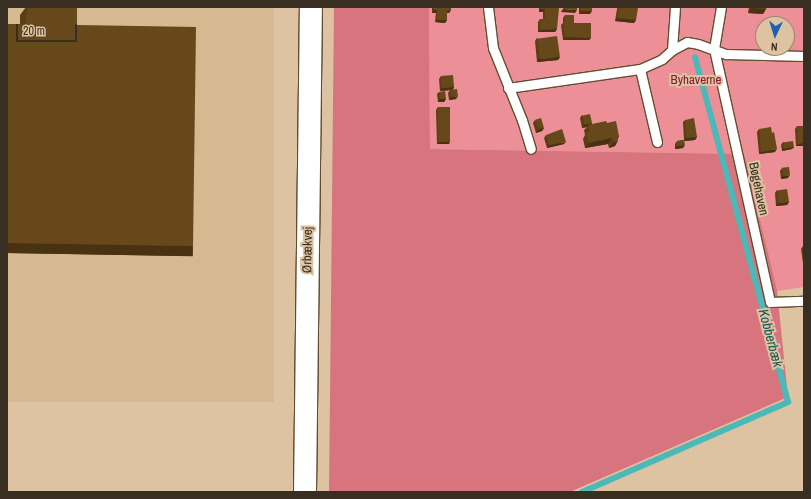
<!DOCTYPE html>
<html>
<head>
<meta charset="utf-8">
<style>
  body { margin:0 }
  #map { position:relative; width:811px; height:499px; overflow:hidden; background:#ddc3a1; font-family:"Archivo Narrow",sans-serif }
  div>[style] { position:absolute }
  .built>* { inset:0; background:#d6b891; transform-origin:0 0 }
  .green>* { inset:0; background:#ec8f97 }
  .forest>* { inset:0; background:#d7747d }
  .stream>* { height:6px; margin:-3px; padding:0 3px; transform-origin:3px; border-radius:3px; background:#4ab9b8 }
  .roads { filter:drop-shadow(1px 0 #634d2f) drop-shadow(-1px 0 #634d2f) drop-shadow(0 1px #634d2f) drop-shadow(0 -1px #634d2f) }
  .service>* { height:9px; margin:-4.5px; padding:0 4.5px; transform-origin:4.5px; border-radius:4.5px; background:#fff }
  .tertiary>* { height:22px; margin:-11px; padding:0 11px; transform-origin:11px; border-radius:11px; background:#fff }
  .wall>* { inset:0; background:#593e16 }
  .shaded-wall>* { inset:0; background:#483212; transform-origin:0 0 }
  .building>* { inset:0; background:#67481a; transform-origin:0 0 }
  span { translate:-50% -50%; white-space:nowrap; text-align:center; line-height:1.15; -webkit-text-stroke:4px #ddc3a1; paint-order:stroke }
  .park-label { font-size:13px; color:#8e1431 }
  .street-label { font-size:13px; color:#382e21 }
  .water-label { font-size:14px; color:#1c5a5a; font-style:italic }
  .frame { position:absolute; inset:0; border:8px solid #382e21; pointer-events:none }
  .north { position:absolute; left:755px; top:16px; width:40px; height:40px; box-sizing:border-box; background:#ddc3a1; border:1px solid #9b876e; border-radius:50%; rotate:184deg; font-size:11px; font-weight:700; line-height:16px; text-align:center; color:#382e21 }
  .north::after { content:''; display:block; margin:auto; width:14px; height:18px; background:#1b62b2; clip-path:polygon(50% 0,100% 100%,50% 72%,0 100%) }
  .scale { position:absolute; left:16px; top:24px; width:61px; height:18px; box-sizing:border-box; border:2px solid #382e21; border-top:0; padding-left:5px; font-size:12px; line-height:14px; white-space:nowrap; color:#382e21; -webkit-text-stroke:3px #ddc3a1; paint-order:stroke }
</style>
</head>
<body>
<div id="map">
  <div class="built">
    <i style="left:7px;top:7px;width:267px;height:395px"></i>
  </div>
  <div class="green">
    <i style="clip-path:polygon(evenodd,429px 7px,804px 7px,804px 287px,777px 291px,743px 154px,430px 149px,429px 7px,763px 24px,787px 24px,787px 48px,763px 48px,763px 24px)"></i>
  </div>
  <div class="forest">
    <i style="clip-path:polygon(334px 7px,429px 7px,430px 149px,744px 154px,777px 290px,788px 397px,570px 492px,329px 492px)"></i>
  </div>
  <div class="stream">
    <i style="left:582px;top:492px;width:225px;rotate:-23.6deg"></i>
    <i style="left:788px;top:402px;width:357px;rotate:-105.1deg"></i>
  </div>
  <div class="roads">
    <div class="service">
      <i style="left:488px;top:7px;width:41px;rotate:83deg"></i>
      <i style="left:493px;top:48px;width:78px;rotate:68.1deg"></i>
      <i style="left:522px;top:120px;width:30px;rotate:73deg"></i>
      <i style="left:721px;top:7px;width:43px;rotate:99.5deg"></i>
      <i style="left:714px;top:49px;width:259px;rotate:77.5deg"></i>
      <i style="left:770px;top:302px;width:34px;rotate:-2deg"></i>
      <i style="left:672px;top:50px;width:43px;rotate:-86deg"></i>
      <i style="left:640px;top:69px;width:75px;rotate:76.9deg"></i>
      <i style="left:508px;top:88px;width:133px;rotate:-8.2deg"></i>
      <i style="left:640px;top:69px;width:24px;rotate:-24deg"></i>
      <i style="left:662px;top:59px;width:13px;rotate:-42deg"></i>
      <i style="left:672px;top:50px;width:17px;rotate:-28deg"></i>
      <i style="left:687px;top:42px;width:11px;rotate:10deg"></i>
      <i style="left:698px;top:44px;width:30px;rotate:20deg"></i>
      <i style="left:726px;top:54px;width:78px;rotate:1.5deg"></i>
    </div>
    <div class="tertiary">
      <i style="left:305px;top:492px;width:485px;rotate:-89.3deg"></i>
    </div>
  </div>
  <div class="wall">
    <i style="clip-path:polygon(26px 7px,77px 7px,77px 25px,193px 246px,186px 256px,7px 253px,7px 24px,20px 24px,20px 15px)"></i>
    <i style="clip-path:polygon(432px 7px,451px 7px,451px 10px,449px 13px,447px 13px,447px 20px,445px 23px,435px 22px,436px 13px,432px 13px)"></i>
    <i style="clip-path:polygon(539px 7px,551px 7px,557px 29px,555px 32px,538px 32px,538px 22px,540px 19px,543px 19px,543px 12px,539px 12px)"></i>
    <i style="clip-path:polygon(579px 7px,592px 7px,590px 14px,579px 14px)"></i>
    <i style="clip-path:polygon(618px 7px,626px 7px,636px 20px,634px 23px,615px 21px,617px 9px)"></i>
    <i style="clip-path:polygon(749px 7px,767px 7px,766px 9px,763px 14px,748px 13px)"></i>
    <i style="clip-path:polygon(565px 15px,591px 38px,589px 40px,563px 40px,561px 25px,563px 23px,563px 18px)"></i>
    <i style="clip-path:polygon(537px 38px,560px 57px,558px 60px,537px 62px,535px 41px)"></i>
    <i style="clip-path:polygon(441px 76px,454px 87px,453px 90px,456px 99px,449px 100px,448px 93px,450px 90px,440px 91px,439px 79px)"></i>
    <i style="clip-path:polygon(439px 92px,446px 99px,444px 102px,438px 102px,437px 94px)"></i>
    <i style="clip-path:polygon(438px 107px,450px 141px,449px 144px,437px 144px,436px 110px)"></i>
    <i style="clip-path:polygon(582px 115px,592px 123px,591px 124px,607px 123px,619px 136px,615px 146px,609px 148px,608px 144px,585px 148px,583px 139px,585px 135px,584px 130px,587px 127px,582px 128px,580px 118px)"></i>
    <i style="clip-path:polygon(535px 120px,544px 128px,542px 131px,536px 133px,533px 123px)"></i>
    <i style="clip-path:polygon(685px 120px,697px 137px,695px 140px,684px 141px,683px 148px,675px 149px,675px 144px,677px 141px,684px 140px,683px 122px)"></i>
    <i style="clip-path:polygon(797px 126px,804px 146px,796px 146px,795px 129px)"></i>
    <i style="clip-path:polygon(759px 129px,775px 152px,759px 154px,757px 132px)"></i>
    <i style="clip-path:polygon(546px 135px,564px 144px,547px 148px,544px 138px)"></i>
    <i style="clip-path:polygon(783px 142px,794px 147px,792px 149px,782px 151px,781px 145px)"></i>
    <i style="clip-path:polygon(782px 168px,788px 178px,781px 179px,780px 171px)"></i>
    <i style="clip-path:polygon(777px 190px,789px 202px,787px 205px,776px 206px,775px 193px)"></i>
    <i style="clip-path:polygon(803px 246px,804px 246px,804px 263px,803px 263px,801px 249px)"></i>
  </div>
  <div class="shaded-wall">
    <i style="clip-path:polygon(752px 8px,766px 9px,763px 14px,748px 13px)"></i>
    <i style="clip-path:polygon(541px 9px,545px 9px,543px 12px,539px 12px)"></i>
    <i style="clip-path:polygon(563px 9px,577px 10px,575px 13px,561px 12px)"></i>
    <i style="clip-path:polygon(434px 10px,437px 10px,436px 13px,432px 13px)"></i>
    <i style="clip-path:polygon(451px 10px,449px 13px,445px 13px,447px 11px)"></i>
    <i style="clip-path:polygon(581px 11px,592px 11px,590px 14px,579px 14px)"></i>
    <i style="clip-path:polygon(617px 18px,636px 20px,634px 23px,615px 21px)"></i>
    <i style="clip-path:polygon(437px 20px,447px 20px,445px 23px,435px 22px)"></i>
    <i style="clip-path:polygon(557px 29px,555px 32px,538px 32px,540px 30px)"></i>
    <i style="clip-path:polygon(565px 37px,591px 38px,589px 40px,563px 40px)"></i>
    <i style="clip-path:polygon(560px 57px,558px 60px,537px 62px,539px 59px)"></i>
    <i style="clip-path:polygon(454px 87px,452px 90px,440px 91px,442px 88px)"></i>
    <i style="clip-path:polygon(458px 96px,456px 99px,449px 100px,451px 97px)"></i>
    <i style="clip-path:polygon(440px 99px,446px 99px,444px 102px,438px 102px)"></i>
    <i style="clip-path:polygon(592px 123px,590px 126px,588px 125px,587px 127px,582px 128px,584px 125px)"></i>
    <i style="clip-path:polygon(544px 128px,542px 131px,536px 133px,538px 130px)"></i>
    <i style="clip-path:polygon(619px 136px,615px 142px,618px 141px,615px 146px,609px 148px,617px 137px)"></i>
    <i style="clip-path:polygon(697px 137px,695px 140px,684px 141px,686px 138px)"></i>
    <i style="clip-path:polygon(612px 138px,608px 144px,585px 148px,589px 143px)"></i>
    <i style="clip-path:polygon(450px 141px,449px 144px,437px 144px,439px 142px)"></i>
    <i style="clip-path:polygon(566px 142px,564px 144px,547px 148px,549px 145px)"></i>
    <i style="clip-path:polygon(804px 143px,804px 146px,796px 146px,798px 144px)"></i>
    <i style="clip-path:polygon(685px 145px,683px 148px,675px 149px,677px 146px)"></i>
    <i style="clip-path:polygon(794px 147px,792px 149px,782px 151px,784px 148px)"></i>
    <i style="clip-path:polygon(777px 149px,775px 152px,759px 154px,761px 152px)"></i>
    <i style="clip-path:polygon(790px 175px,788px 178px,781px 179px,783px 176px)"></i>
    <i style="clip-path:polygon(789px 202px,787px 205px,776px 206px,778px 203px)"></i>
    <i style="left:7px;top:243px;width:186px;height:10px;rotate:1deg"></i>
  </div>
  <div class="building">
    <i style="clip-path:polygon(27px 7px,77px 7px,77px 25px,196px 27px,193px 246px,7px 243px,7px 24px,26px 24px)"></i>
    <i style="clip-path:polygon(434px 7px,451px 7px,451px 10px,447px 11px,447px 20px,437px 20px,437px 10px,434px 10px)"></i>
    <i style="clip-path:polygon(541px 7px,551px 7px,552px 8px,559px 8px,557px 29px,540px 30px,540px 19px,545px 19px,545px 9px,541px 9px)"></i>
    <i style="clip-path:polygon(563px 7px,577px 7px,577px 10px,563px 9px)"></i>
    <i style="left:581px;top:7px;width:11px;height:4px"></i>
    <i style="clip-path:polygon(619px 7px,638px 8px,636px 20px,617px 18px)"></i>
    <i style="clip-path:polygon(752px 7px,767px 7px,766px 9px,752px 8px)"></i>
    <i style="clip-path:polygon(565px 15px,574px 15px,574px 23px,591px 23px,591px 38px,565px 37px,563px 22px,565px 22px)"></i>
    <i style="left:557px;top:36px;width:21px;height:20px;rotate:82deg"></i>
    <i style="left:453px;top:75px;width:12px;height:12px;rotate:85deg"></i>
    <i style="left:457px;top:89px;width:7px;height:7px;rotate:82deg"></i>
    <i style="clip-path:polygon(445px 91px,446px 99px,440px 99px,439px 92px)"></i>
    <i style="left:438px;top:107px;width:12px;height:35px"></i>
    <i style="left:590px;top:114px;width:9px;height:8px;rotate:77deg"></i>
    <i style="left:541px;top:118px;width:10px;height:6px;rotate:73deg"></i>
    <i style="clip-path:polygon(694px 118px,697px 137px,686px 138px,685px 120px)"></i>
    <i style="clip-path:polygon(606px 121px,607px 123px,616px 121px,619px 136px,617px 137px,618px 141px,613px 142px,612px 138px,589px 143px,586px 133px,589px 132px,588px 125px)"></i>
    <i style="clip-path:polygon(797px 126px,804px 126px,804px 143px,798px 144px)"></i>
    <i style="clip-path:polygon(771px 127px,772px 133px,774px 132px,777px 149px,761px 152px,759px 129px)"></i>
    <i style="clip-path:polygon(562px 129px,566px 142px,549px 145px,546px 135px)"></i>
    <i style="clip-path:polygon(684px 140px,685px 145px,677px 146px,677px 141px)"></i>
    <i style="left:793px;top:141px;width:6px;height:10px;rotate:81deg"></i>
    <i style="left:789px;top:167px;width:8px;height:7px;rotate:83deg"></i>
    <i style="left:787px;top:189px;width:13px;height:10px;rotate:81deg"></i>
    <i style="clip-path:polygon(803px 246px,804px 246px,804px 255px)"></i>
  </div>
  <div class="park-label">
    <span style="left:696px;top:80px">Byhaverne</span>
  </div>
  <div class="street-label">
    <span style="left:758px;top:189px;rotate:78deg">Bøgehaven</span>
    <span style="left:308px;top:250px;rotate:-89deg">Ørbækvej</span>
  </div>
  <div class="water-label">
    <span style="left:771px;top:338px;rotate:75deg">Kobberbæk</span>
  </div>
  <div class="frame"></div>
  <div class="north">N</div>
  <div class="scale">20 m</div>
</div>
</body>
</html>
